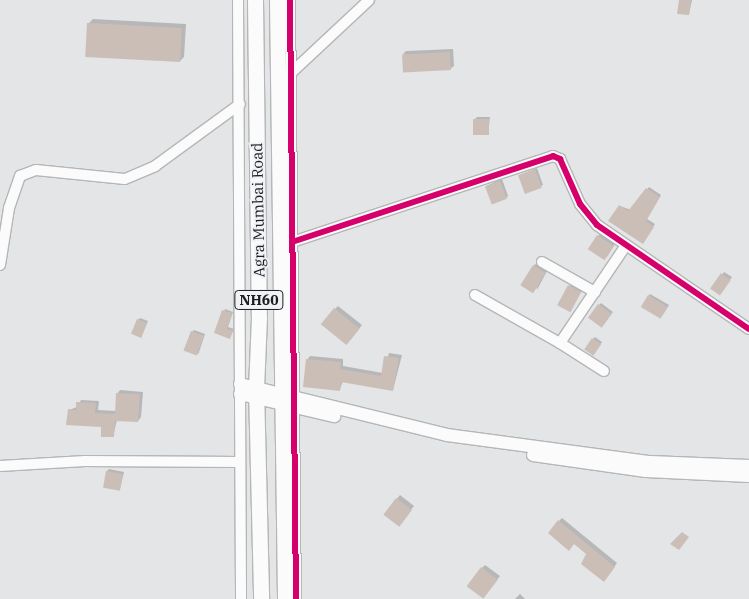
<!DOCTYPE html>
<html>
<head>
<meta charset="utf-8">
<style>
  body { margin:0 }
  #map { position:relative; width:749px; height:599px; overflow:hidden; background:#e3e5e7; font-family:"IBM Plex Serif",serif }
  div>[style] { position:absolute }
  .shadow>* { inset:0; background:#0003 }
  .building>* { inset:0; background:#cbbeb7; transform-origin:0 0 }
  .roads { filter:drop-shadow(1px 0 #b4b6b7) drop-shadow(-1px 0 #b4b6b7) drop-shadow(0 1px #b4b6b7) drop-shadow(0 -1px #b4b6b7) }
  .minor>* { height:10px; margin:-5px; padding:0 5px; transform-origin:5px; border-radius:5px; background:#fbfbfb }
  .major>* { height:12px; margin:-6px; padding:0 6px; transform-origin:6px; border-radius:6px; background:#fbfbfb }
  .highway>* { height:15px; margin:-7.5px; padding:0 7.5px; transform-origin:7.5px; border-radius:7.5px; background:#fbfbfb }
  .cycleway>* { height:6px; margin:-3px; padding:0 3px; transform-origin:3px; border-radius:3px; background:#d6006c }
  span { translate:-50% -50%; white-space:nowrap; text-align:center; line-height:1.15; -webkit-text-stroke:4px #f0f2f6; paint-order:stroke }
  .shield-label span { padding:1px 4px; background:#f0f2f6; border:1px solid; border-radius:4px; -webkit-text-stroke-width:0 }
  .shield-label { font-size:14px; color:#1d1e1f; font-weight:700 }
  .street-label { font-size:15px; color:#1d1e1f }
</style>
</head>
<body>
<div id="map">
  <div class="shadow">
    <i style="clip-path:polygon(680px 0,692px 0,689px 14px)"></i>
    <i style="clip-path:polygon(93px 19px,186px 24px,184px 57px,180px 61px,88px 24px)"></i>
    <i style="clip-path:polygon(453px 49px,454px 66px,450px 69px,403px 54px,406px 51px)"></i>
    <i style="clip-path:polygon(477px 117px,490px 117px,488px 134px,475px 119px)"></i>
    <i style="clip-path:polygon(537px 168px,543px 185px,541px 186px,520px 175px)"></i>
    <i style="clip-path:polygon(502px 179px,508px 196px,506px 198px,486px 186px)"></i>
    <i style="clip-path:polygon(649px 187px,661px 195px,647px 219px,655px 224px,644px 241px,620px 206px,631px 210px)"></i>
    <i style="clip-path:polygon(600px 234px,615px 244px,607px 257px,598px 236px)"></i>
    <i style="clip-path:polygon(535px 264px,547px 271px,537px 290px,534px 266px)"></i>
    <i style="clip-path:polygon(724px 272px,732px 277px,722px 292px,712px 289px)"></i>
    <i style="clip-path:polygon(571px 284px,582px 290px,570px 309px,558px 304px)"></i>
    <i style="clip-path:polygon(650px 294px,669px 305px,662px 316px,649px 295px)"></i>
    <i style="clip-path:polygon(601px 303px,613px 312px,601px 326px,599px 305px)"></i>
    <i style="clip-path:polygon(338px 306px,362px 325px,349px 341px,335px 309px)"></i>
    <i style="clip-path:polygon(225px 309px,233px 312px,228px 327px,234px 329px,230px 337px,215px 332px)"></i>
    <i style="clip-path:polygon(140px 318px,148px 321px,141px 337px,138px 320px)"></i>
    <i style="clip-path:polygon(194px 330px,205px 334px,198px 355px,192px 332px)"></i>
    <i style="clip-path:polygon(595px 337px,602px 342px,595px 352px,593px 339px)"></i>
    <i style="clip-path:polygon(389px 353px,402px 355px,393px 390px,343px 381px,340px 389px,307px 360px,310px 356px,343px 359px,343px 366px,383px 373px)"></i>
    <i style="clip-path:polygon(120px 390px,143px 392px,141px 417px,138px 421px,117px 420px,113px 436px,102px 426px,69px 410px,77px 407px,81px 400px,99px 401px,98px 410px,116px 411px,117px 394px)"></i>
    <i style="clip-path:polygon(109px 469px,124px 472px,120px 489px,107px 471px)"></i>
    <i style="clip-path:polygon(400px 495px,414px 506px,401px 522px,384px 515px)"></i>
    <i style="clip-path:polygon(562px 518px,617px 563px,607px 577px,559px 521px)"></i>
    <i style="clip-path:polygon(485px 565px,500px 576px,486px 594px,482px 568px)"></i>
    <i style="clip-path:polygon(520px 594px,525px 599px,515px 599px)"></i>
  </div>
  <div class="building">
    <i style="clip-path:polygon(679px 0,691px 0,689px 15px,677px 14px)"></i>
    <i style="left:87px;top:23px;width:95px;height:34px;rotate:3deg"></i>
    <i style="left:450px;top:52px;width:18px;height:48px;rotate:87deg"></i>
    <i style="left:473px;top:119px;width:16px;height:16px"></i>
    <i style="left:535px;top:169px;width:20px;height:18px;rotate:70deg"></i>
    <i style="left:500px;top:181px;width:19px;height:16px;rotate:69deg"></i>
    <i style="clip-path:polygon(646px 188px,660px 197px,646px 221px,654px 227px,643px 244px,608px 221px,619px 205px,628px 211px)"></i>
    <i style="left:597px;top:235px;width:20px;height:17px;rotate:33deg"></i>
    <i style="left:533px;top:265px;width:15px;height:24px;rotate:32deg"></i>
    <i style="left:721px;top:273px;width:12px;height:19px;rotate:35deg"></i>
    <i style="left:568px;top:285px;width:15px;height:23px;rotate:28deg"></i>
    <i style="left:648px;top:295px;width:23px;height:14px;rotate:31deg"></i>
    <i style="left:598px;top:304px;width:17px;height:17px;rotate:36deg"></i>
    <i style="left:334px;top:308px;width:33px;height:21px;rotate:39deg"></i>
    <i style="clip-path:polygon(222px 310px,232px 313px,227px 329px,233px 331px,230px 339px,214px 333px)"></i>
    <i style="left:137px;top:319px;width:11px;height:16px;rotate:22deg"></i>
    <i style="left:191px;top:331px;width:14px;height:21px;rotate:21deg"></i>
    <i style="left:592px;top:338px;width:11px;height:14px;rotate:34deg"></i>
    <i style="clip-path:polygon(384px 356px,399px 358px,393px 391px,341px 382px,340px 391px,303px 387px,306px 359px,341px 362px,340px 369px,381px 376px)"></i>
    <i style="clip-path:polygon(116px 393px,140px 394px,138px 422px,115px 421px,114px 437px,101px 437px,101px 427px,66px 425px,68px 409px,76px 410px,76px 402px,96px 403px,95px 413px,115px 414px)"></i>
    <i style="left:106px;top:471px;width:17px;height:17px;rotate:10deg"></i>
    <i style="left:396px;top:498px;width:20px;height:21px;rotate:37deg"></i>
    <i style="clip-path:polygon(558px 520px,615px 567px,604px 582px,581px 564px,586px 554px,574px 544px,569px 551px,548px 533px)"></i>
    <i style="clip-path:polygon(682px 532px,689px 537px,679px 550px,670px 544px)"></i>
    <i style="left:481px;top:567px;width:21px;height:24px;rotate:37deg"></i>
  </div>
  <div class="roads">
    <div class="minor">
      <i style="left:238px;top:0;width:599px;rotate:89.71deg"></i>
      <i style="left:290px;top:0;width:599px;rotate:89.43deg"></i>
      <i style="left:290px;top:74px;width:108px;rotate:-43.1deg"></i>
      <i style="left:292px;top:242px;width:275px;rotate:-18.2deg"></i>
      <i style="left:553px;top:156px;width:8px;rotate:23deg"></i>
      <i style="left:560px;top:159px;width:49px;rotate:66deg"></i>
      <i style="left:580px;top:204px;width:27px;rotate:51deg"></i>
      <i style="left:597px;top:225px;width:184px;rotate:34.4deg"></i>
      <i style="left:542px;top:262px;width:61px;rotate:29.5deg"></i>
      <i style="left:0;top:265px;width:58px;rotate:-81deg"></i>
      <i style="left:9px;top:208px;width:34px;rotate:-71deg"></i>
      <i style="left:20px;top:176px;width:17px;rotate:-21deg"></i>
      <i style="left:36px;top:170px;width:89px;rotate:5.8deg"></i>
      <i style="left:125px;top:179px;width:33px;rotate:-23deg"></i>
      <i style="left:155px;top:166px;width:105px;rotate:-36.1deg"></i>
      <i style="left:475px;top:295px;width:98px;rotate:29.5deg"></i>
      <i style="left:560px;top:343px;width:118px;rotate:-56deg"></i>
      <i style="left:560px;top:343px;width:52px;rotate:32.5deg"></i>
      <i style="left:0;top:466px;width:85px;rotate:-3.4deg"></i>
      <i style="left:85px;top:461px;width:155px;rotate:0.4deg"></i>
    </div>
    <div class="major">
      <i style="left:240px;top:384px;width:213px;rotate:13.8deg"></i>
      <i style="left:447px;top:435px;width:205px;rotate:7.6deg"></i>
      <i style="left:650px;top:462px;width:99px;rotate:2.3deg"></i>
      <i style="left:240px;top:394px;width:97px;rotate:13.2deg"></i>
      <i style="left:533px;top:455px;width:114px;rotate:8.1deg"></i>
      <i style="left:646px;top:471px;width:103px;rotate:2.8deg"></i>
    </div>
    <div class="highway">
      <i style="left:255px;top:0;width:317px;rotate:89.3deg"></i>
      <i style="left:259px;top:317px;width:71px;rotate:92.4deg"></i>
      <i style="left:256px;top:388px;width:211px;rotate:88.6deg"></i>
      <i style="left:277px;top:0;width:599px;rotate:89.23deg"></i>
    </div>
  </div>
  <div class="cycleway">
    <i style="left:290px;top:0;width:599px;rotate:89.43deg"></i>
    <i style="left:292px;top:242px;width:275px;rotate:-18.2deg"></i>
    <i style="left:553px;top:156px;width:8px;rotate:23deg"></i>
    <i style="left:560px;top:159px;width:49px;rotate:66deg"></i>
    <i style="left:580px;top:204px;width:27px;rotate:51deg"></i>
    <i style="left:597px;top:225px;width:184px;rotate:34.4deg"></i>
  </div>
  <div class="shield-label">
    <span style="left:259px;top:300px">NH60</span>
  </div>
  <div class="street-label">
    <span style="left:258px;top:210px;rotate:-91deg">Agra Mumbai Road</span>
  </div>
</div>
</body>
</html>
